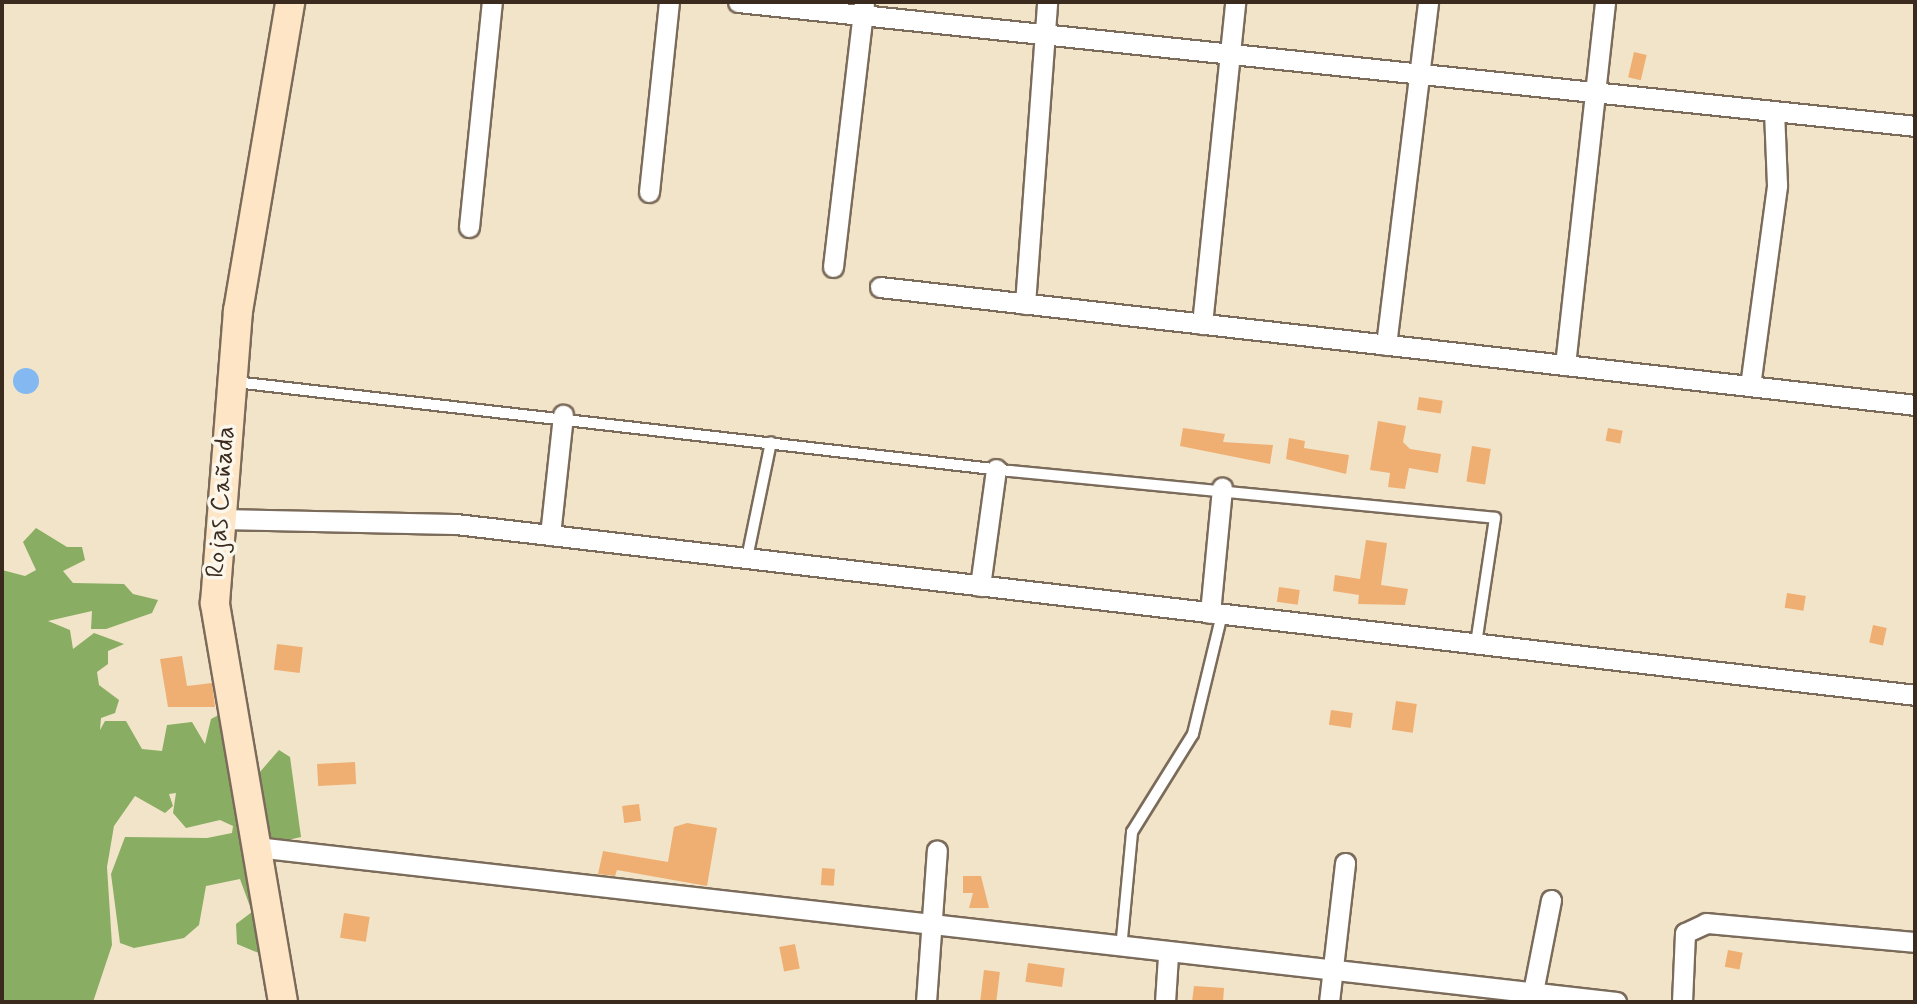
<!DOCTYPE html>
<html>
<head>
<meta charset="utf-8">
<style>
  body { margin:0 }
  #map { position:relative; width:1917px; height:1004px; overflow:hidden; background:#f1e4c9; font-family:Mynerve,sans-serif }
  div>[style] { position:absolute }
  .forest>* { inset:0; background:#89ad62 }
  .water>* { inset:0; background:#83b8f1 }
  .round { border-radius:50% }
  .building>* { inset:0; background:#efaf72; transform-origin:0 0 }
  .roads { filter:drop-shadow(2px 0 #7b6b5a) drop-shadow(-2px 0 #7b6b5a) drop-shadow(0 2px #7b6b5a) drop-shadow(0 -2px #7b6b5a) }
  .lane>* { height:10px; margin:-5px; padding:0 5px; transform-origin:5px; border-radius:5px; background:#fff }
  .street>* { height:19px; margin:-9.5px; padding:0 9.5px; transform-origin:9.5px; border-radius:9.5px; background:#fff }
  .secondary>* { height:28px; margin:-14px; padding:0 14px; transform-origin:14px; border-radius:14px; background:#fde5c5 }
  span { translate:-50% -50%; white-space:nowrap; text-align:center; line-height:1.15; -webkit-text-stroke:7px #fbf7ec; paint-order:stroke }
  .street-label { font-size:26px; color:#3b2a1e }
  .frame { position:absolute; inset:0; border:4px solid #3b2a1e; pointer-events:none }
</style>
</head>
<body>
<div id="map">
  <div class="forest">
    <i style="clip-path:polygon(36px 528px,67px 547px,82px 547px,85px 560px,63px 571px,73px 583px,124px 584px,133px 594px,158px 600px,152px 613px,106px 629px,91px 629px,92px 611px,48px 621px,70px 630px,73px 649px,94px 633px,124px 644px,108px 651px,108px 664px,97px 672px,99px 685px,119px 700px,115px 713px,101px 718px,100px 730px,105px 721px,126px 721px,142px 749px,162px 751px,167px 725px,192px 722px,205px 744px,211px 719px,228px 710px,259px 773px,279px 750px,290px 757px,301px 837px,271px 844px,261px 954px,237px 944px,236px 924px,252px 912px,240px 879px,206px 886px,199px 925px,184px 938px,134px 948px,120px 943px,111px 874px,125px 837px,207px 838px,232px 833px,233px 826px,220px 820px,186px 828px,173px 813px,176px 793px,169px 794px,173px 806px,165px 813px,135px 796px,114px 826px,107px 867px,112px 945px,93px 1002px,2px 1002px,2px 570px,25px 576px,36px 570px,23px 542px)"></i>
  </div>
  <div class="water">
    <i class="round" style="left:13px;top:368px;width:26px;height:26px"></i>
  </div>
  <div class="building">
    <i style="left:1634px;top:52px;width:13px;height:26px;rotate:13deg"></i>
    <i style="left:1419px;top:397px;width:24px;height:13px;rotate:9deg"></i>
    <i style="clip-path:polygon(1378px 421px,1406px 426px,1403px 442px,1410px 449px,1441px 454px,1438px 473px,1409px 468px,1405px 489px,1388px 487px,1390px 473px,1370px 470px)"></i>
    <i style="clip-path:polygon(1183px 428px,1225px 434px,1223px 442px,1273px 445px,1270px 464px,1180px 446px)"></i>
    <i style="left:1608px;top:428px;width:15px;height:13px;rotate:11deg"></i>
    <i style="clip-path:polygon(1289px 438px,1305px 441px,1304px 448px,1349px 455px,1346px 474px,1286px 459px)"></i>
    <i style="left:1472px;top:446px;width:19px;height:36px;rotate:9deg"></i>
    <i style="clip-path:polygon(1366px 540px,1387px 543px,1381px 585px,1408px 589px,1405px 605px,1358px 604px,1359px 595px,1333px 591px,1335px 575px,1360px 579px)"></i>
    <i style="left:1279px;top:587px;width:21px;height:15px;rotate:8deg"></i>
    <i style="left:1787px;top:593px;width:19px;height:15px;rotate:9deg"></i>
    <i style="left:1873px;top:625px;width:14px;height:18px;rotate:12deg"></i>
    <i style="left:277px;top:644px;width:26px;height:26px;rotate:7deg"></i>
    <i style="clip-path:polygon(182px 656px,187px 686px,212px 683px,215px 707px,168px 707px,160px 659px)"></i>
    <i style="left:1396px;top:701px;width:21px;height:29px;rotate:8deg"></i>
    <i style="left:1331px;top:710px;width:22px;height:15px;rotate:8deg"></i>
    <i style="left:355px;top:762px;width:22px;height:38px;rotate:87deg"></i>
    <i style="left:639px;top:804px;width:17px;height:17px;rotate:83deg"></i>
    <i style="clip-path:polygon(687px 823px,717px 828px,707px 886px,617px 870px,615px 876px,598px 874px,603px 851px,668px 862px,674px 827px)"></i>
    <i style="left:822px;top:868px;width:13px;height:17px;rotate:4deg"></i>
    <i style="clip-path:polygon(963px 876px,981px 876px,989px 908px,969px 908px,973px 893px,963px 893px)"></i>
    <i style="left:344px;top:913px;width:26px;height:25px;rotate:9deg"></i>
    <i style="left:795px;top:944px;width:25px;height:16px;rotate:79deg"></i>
    <i style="left:1728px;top:950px;width:15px;height:17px;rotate:11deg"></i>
    <i style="left:1028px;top:963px;width:37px;height:19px;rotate:8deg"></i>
    <i style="left:984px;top:970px;width:16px;height:32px;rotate:7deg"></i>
    <i style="clip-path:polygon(1194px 986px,1224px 988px,1223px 1002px,1192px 1002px)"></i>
  </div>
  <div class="roads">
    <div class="lane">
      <i style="left:235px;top:382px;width:780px;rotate:6.55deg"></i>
      <i style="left:1010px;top:471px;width:487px;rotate:5.5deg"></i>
      <i style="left:1495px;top:518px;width:127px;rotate:98.6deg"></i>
      <i style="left:747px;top:558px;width:118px;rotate:-78.3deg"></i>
      <i style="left:1121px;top:949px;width:118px;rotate:-84.6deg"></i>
      <i style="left:1132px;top:832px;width:115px;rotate:-58.1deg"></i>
      <i style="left:1193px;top:734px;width:123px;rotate:-76.4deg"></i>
    </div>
    <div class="street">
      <i style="left:738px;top:2px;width:1184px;rotate:6.01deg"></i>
      <i style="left:649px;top:192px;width:191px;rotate:-84deg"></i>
      <i style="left:469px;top:227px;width:226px;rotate:-84.2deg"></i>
      <i style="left:833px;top:267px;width:265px;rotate:-83.3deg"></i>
      <i style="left:880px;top:287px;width:1042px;rotate:6.5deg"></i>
      <i style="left:1025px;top:304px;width:303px;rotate:-85.8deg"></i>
      <i style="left:1202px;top:324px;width:324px;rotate:-84.1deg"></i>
      <i style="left:1386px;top:345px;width:346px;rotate:-83deg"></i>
      <i style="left:1565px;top:365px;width:365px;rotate:-83.7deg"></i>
      <i style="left:1750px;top:386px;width:203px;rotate:-82.3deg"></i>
      <i style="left:1777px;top:185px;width:74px;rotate:-92.3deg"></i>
      <i style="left:219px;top:519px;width:237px;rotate:1.2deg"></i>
      <i style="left:456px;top:524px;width:1469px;rotate:6.68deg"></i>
      <i style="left:550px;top:535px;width:121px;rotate:-83.8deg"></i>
      <i style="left:980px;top:586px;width:118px;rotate:-82.2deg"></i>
      <i style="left:1210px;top:613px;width:126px;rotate:-84.5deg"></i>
      <i style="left:256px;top:847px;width:1369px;rotate:6.5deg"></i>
      <i style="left:926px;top:1002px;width:152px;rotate:-85.9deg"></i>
      <i style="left:1165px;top:1002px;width:46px;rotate:-86.3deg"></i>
      <i style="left:1329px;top:1002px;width:140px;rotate:-83.4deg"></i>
      <i style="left:1531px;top:1002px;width:104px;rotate:-78.9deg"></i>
      <i style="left:1682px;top:1002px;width:69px;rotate:-87.5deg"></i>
      <i style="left:1685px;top:933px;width:23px;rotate:-25deg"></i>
      <i style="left:1706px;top:923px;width:210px;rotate:5.2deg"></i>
    </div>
    <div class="secondary">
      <i style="left:283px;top:1002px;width:405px;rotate:-99.7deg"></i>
      <i style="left:215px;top:603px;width:293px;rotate:-85.5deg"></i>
      <i style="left:238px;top:311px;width:313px;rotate:-80.4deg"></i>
    </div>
  </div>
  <div class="street-label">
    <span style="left:222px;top:502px;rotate:-86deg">Rojas Cañada</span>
  </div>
  <div class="frame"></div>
</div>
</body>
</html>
